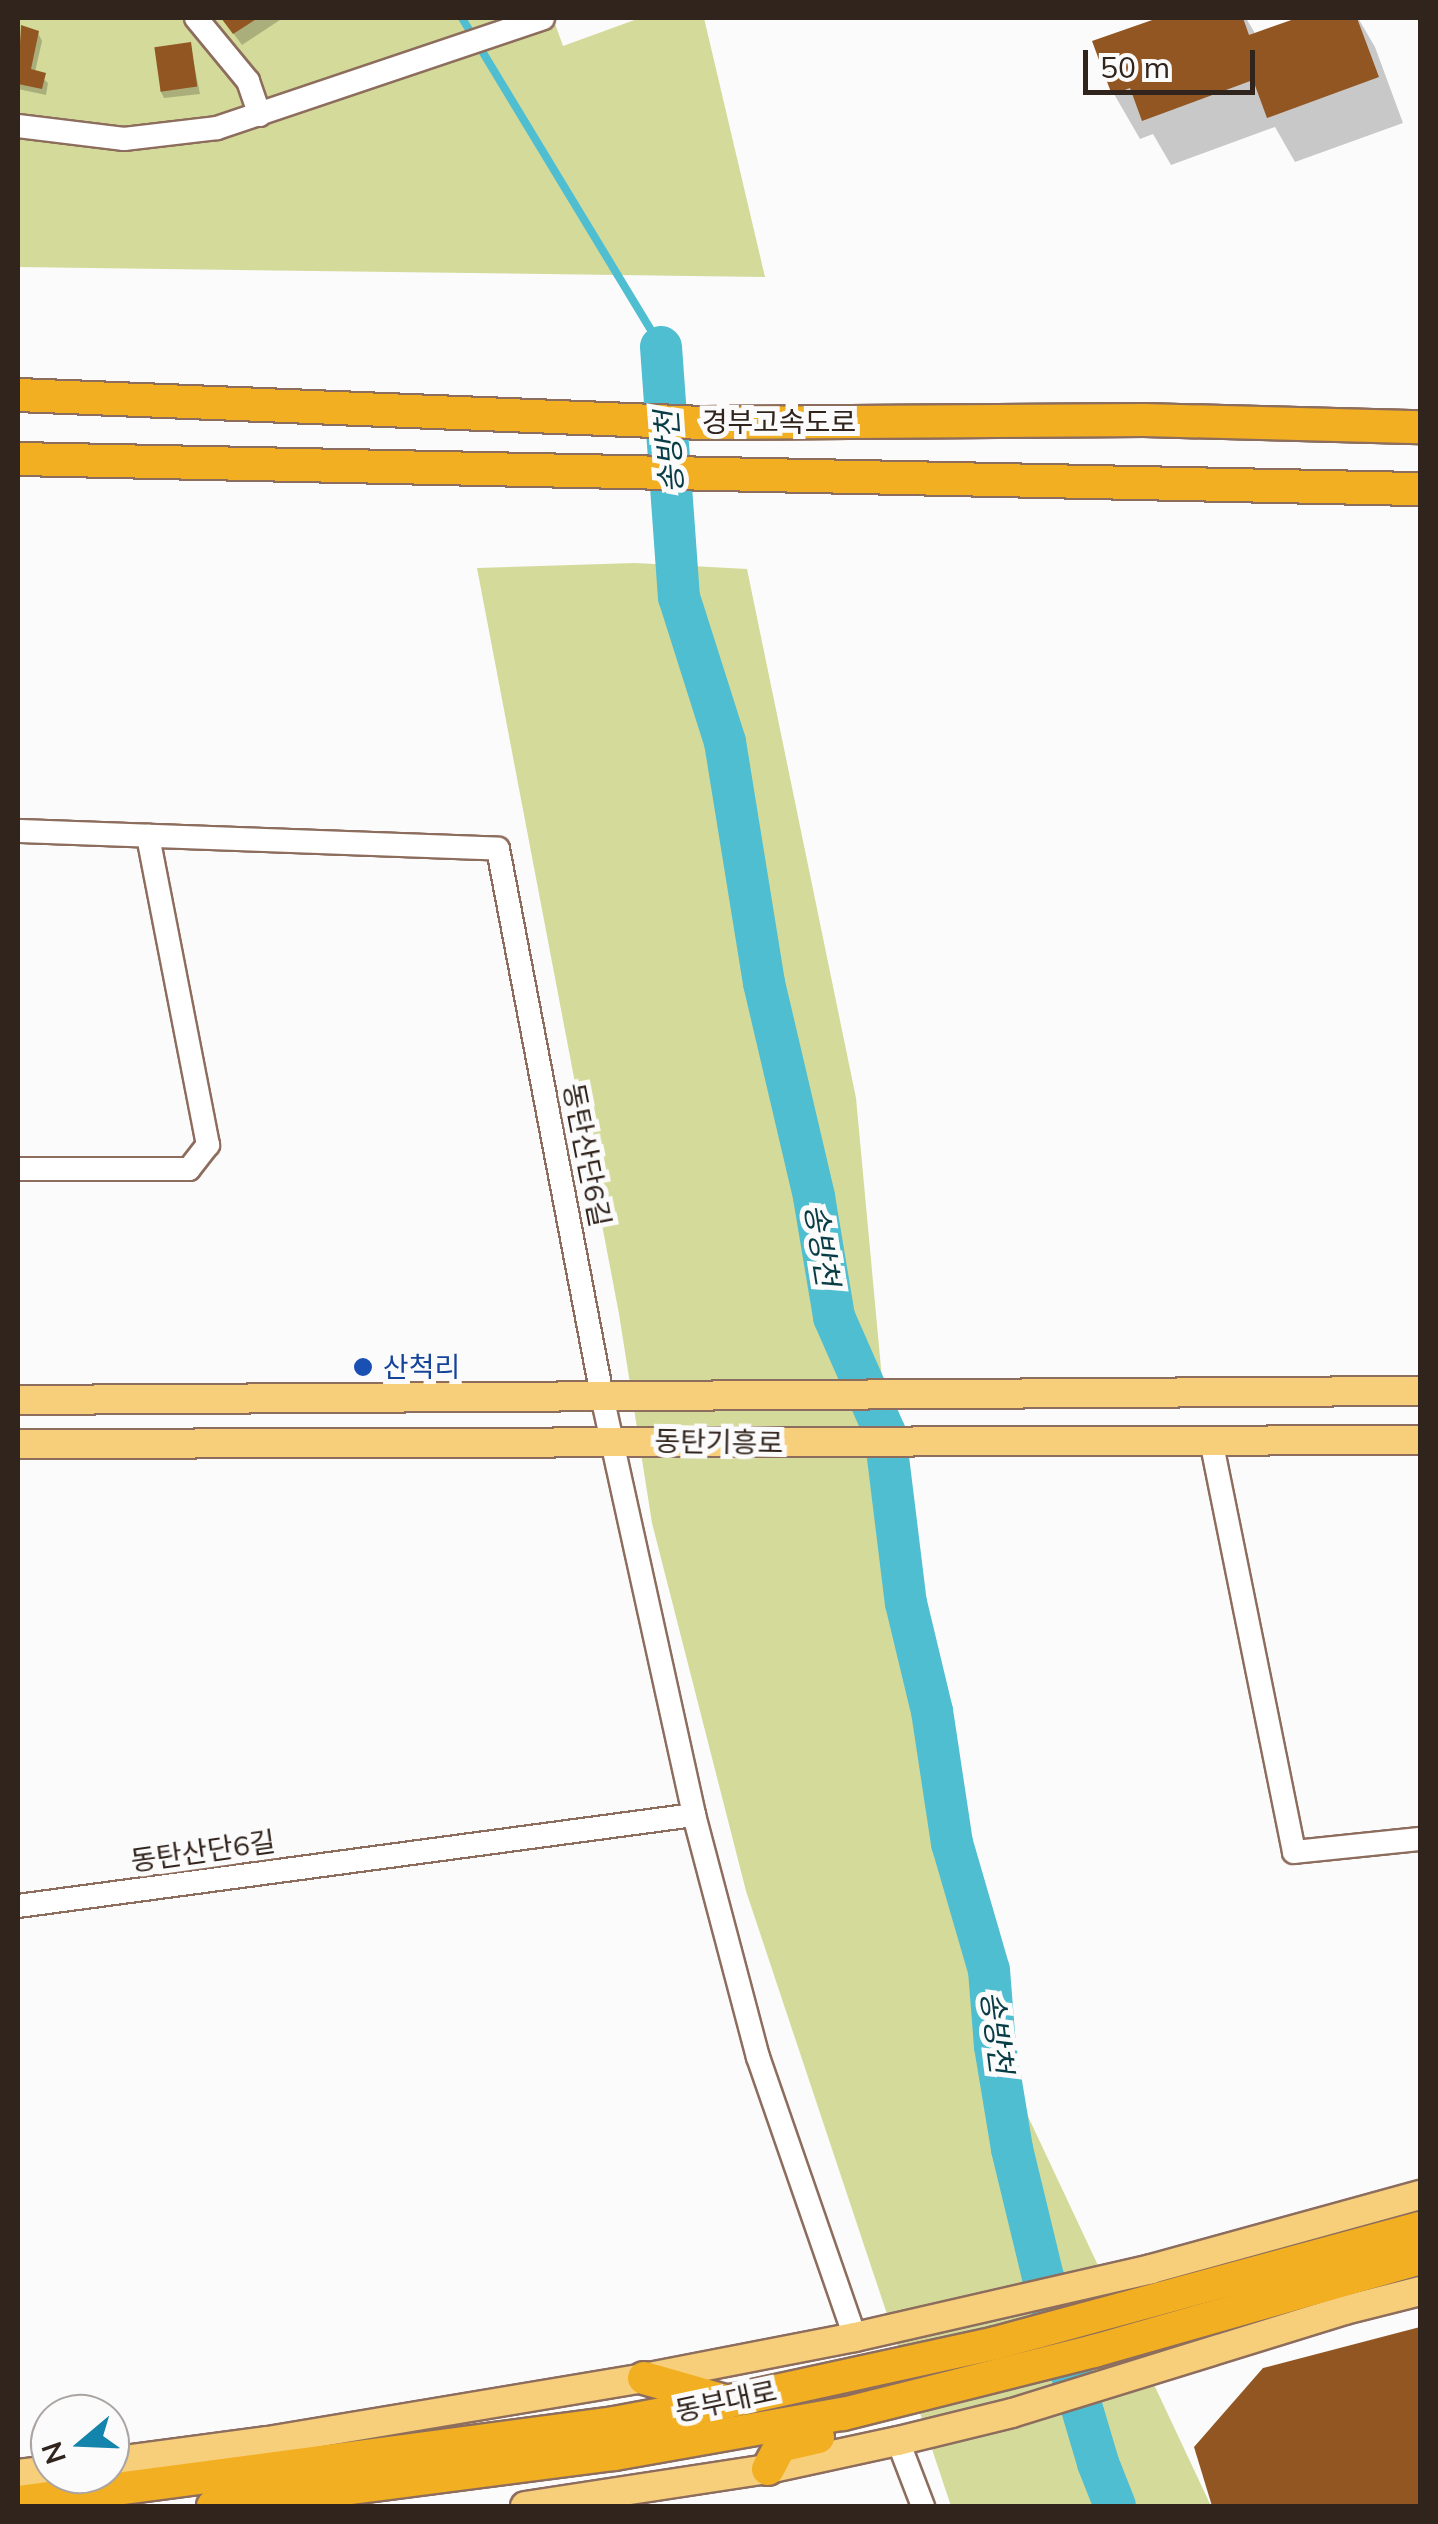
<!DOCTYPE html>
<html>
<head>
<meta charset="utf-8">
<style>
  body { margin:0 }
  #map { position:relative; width:1438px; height:2524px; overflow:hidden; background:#fbfbfb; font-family:Mulish,"Noto Sans KR",sans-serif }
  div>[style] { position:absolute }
  .green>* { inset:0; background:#d4da9a }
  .shadow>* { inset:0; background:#0003 }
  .stream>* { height:8px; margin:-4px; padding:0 4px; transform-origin:4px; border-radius:4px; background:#4fbed1 }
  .river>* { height:42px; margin:-21px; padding:0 21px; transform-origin:21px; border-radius:21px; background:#4fbed1 }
  .building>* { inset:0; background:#925623; transform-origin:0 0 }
  .roads { filter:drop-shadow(2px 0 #8d6d5d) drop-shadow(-2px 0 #8d6d5d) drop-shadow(0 2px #8d6d5d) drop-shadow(0 -2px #8d6d5d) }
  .minor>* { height:22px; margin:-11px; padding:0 11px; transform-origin:11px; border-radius:11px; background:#fff }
  .major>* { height:28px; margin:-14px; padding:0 14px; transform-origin:14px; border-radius:14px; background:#f7cf7a }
  .highway>* { height:32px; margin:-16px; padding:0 16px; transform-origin:16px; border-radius:16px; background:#f2af21 }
  .dots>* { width:28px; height:28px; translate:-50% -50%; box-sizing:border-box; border:5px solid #fbfbfb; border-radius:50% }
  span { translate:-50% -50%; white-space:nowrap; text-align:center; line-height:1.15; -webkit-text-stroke:10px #fbfbfb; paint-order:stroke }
  .street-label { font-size:28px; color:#31241d }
  .transit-label { font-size:28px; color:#164399 }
  .left { translate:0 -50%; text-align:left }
  .water-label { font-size:30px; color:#093d46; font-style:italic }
  .frame { position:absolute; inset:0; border:20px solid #31241d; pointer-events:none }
  .north { position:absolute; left:30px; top:2394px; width:100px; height:100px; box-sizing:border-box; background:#fbfbfb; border:2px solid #aaa5a2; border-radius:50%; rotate:251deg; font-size:28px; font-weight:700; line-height:40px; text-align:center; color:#31241d }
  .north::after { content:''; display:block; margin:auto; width:35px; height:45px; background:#1384ab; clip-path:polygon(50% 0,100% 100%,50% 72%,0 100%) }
  .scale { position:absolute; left:1083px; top:50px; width:172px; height:45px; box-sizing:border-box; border:5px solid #31241d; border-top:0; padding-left:12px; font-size:30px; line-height:35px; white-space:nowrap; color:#31241d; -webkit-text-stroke:8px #fbfbfb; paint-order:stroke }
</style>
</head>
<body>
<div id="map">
  <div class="green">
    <i style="clip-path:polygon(18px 18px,553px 18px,563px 46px,640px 18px,704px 18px,765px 277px,18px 267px)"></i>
    <i style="clip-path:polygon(635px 563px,747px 569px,856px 1098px,891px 1476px,995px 2046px,1211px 2506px,951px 2506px,746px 1891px,652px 1523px,619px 1314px,477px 568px)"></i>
  </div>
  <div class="shadow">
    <i style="clip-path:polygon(222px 18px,283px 18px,242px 45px)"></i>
    <i style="clip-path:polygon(1165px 18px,1246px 18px,1256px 35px,1304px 18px,1358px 18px,1375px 47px,1403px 123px,1295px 162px,1275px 127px,1171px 165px,1153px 134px,1140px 139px,1114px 94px,1096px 43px)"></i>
    <i style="clip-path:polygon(23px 29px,38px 33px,42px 41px,35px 72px,48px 83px,46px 95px,18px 89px,18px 47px)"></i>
    <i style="clip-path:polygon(190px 44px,200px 94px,164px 98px,160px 90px)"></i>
    <i style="clip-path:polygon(1420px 2330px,1420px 2506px,1215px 2506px,1196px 2448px,1265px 2370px)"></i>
  </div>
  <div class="stream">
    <i style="left:462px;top:18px;width:385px;rotate:58.8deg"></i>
  </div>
  <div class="river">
    <i style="left:661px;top:347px;width:251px;rotate:85.9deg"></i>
    <i style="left:679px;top:597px;width:152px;rotate:72.4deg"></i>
    <i style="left:725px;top:742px;width:244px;rotate:80.8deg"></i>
    <i style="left:764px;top:983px;width:220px;rotate:76.8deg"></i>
    <i style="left:814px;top:1197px;width:122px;rotate:80.5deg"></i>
    <i style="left:834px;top:1317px;width:127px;rotate:66.3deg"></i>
    <i style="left:885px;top:1433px;width:171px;rotate:83deg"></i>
    <i style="left:906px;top:1603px;width:111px;rotate:76.5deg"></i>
    <i style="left:932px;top:1711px;width:134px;rotate:81.4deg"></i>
    <i style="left:952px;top:1843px;width:132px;rotate:73.8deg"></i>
    <i style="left:989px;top:1970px;width:76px;rotate:85.5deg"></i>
    <i style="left:995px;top:2046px;width:104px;rotate:80.6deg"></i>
    <i style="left:1012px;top:2149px;width:132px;rotate:76.4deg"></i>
    <i style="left:1043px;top:2277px;width:194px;rotate:73.5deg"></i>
    <i style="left:1098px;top:2463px;width:46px;rotate:68.4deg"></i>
  </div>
  <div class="building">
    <i style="clip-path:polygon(221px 18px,258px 18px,233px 34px)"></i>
    <i style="clip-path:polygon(1158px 18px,1243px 18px,1249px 35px,1297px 18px,1357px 18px,1379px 77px,1267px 118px,1253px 80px,1142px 121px,1130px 88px,1112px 95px,1092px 41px)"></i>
    <i style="clip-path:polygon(21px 25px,39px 31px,31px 69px,46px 73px,42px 89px,18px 84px)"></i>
    <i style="left:191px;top:42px;width:45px;height:37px;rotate:82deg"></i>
    <i style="clip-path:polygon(1420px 2327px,1420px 2506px,1212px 2506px,1194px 2447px,1263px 2368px)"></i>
  </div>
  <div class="roads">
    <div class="minor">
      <i style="left:196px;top:18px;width:82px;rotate:50.5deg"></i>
      <i style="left:248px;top:81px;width:36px;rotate:71deg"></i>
      <i style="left:18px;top:126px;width:107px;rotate:7deg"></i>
      <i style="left:124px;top:139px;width:94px;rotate:-6.7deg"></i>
      <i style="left:217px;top:128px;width:344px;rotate:-18.6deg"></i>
      <i style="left:18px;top:831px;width:480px;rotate:2.1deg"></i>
      <i style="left:498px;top:849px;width:557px;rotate:79.23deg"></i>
      <i style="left:602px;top:1396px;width:429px;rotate:77.6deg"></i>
      <i style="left:694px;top:1815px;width:250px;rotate:75.2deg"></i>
      <i style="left:758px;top:2057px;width:296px;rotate:70.9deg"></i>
      <i style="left:18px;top:1169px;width:171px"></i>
      <i style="left:189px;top:1169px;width:31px;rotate:-52deg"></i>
      <i style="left:208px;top:1145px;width:315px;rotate:-101deg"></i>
      <i style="left:1211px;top:1440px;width:420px;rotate:78.6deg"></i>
      <i style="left:1294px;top:1852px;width:127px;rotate:-5.9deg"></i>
      <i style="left:18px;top:1906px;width:682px;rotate:-7.67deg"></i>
      <i style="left:898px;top:2441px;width:70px;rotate:69deg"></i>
    </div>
    <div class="major">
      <i style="left:18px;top:1400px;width:1402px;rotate:-0.37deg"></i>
      <i style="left:18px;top:1444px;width:1402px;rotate:-0.16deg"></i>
      <i style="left:110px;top:2462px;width:159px;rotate:-7.6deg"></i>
      <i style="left:268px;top:2441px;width:381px;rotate:-9.5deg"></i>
      <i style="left:644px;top:2378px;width:215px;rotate:-11deg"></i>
      <i style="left:855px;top:2337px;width:304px;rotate:-12.9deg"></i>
      <i style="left:1151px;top:2269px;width:279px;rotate:-15.4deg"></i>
      <i style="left:18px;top:2474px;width:32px;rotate:-7deg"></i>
      <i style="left:525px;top:2506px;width:246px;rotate:-8.7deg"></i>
      <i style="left:768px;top:2469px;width:133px;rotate:-12.2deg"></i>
      <i style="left:898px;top:2441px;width:117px;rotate:-13.8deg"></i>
      <i style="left:1012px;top:2413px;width:349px;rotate:-17.2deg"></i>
      <i style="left:1345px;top:2310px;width:77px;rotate:-14.2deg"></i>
    </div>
    <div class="highway">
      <i style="left:18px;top:395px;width:686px;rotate:2.34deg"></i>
      <i style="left:703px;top:423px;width:441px;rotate:-0.4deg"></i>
      <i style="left:1144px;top:420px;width:276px;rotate:1.5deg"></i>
      <i style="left:18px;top:459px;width:1402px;rotate:1.23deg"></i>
      <i style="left:644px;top:2378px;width:81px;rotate:15.8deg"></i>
      <i style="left:768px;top:2469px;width:26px;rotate:-62deg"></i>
      <i style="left:780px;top:2446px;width:39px;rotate:-13deg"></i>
      <i style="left:18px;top:2502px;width:601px;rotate:-7.55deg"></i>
      <i style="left:614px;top:2423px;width:114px;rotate:-10.6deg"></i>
      <i style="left:726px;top:2402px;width:276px;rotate:-12.3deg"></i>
      <i style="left:996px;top:2343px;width:439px;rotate:-15.2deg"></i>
      <i style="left:213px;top:2506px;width:405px;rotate:-7.4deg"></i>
      <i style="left:615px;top:2454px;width:231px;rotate:-10deg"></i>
      <i style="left:843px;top:2414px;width:259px;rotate:-14.1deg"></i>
      <i style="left:1094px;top:2351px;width:339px;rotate:-15.9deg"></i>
    </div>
  </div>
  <div class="dots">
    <i style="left:363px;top:1367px;background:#1a4fb4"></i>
  </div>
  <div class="street-label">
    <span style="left:779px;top:422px">경부고속도로</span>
    <span style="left:587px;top:1155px;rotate:79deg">동탄산단6길</span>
    <span style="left:719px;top:1442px;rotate:1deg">동탄기흥로</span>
    <span style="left:203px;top:1851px;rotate:-8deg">동탄산단6길</span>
    <span style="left:726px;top:2401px;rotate:-12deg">동부대로</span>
  </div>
  <div class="transit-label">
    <span class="left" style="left:383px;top:1367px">산척리</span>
  </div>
  <div class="water-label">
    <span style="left:669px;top:452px;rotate:-94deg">송방천</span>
    <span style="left:822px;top:1245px;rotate:81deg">송방천</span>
    <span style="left:997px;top:2032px;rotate:83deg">송방천</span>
  </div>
  <div class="frame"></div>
  <div class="north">N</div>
  <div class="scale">50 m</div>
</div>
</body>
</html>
